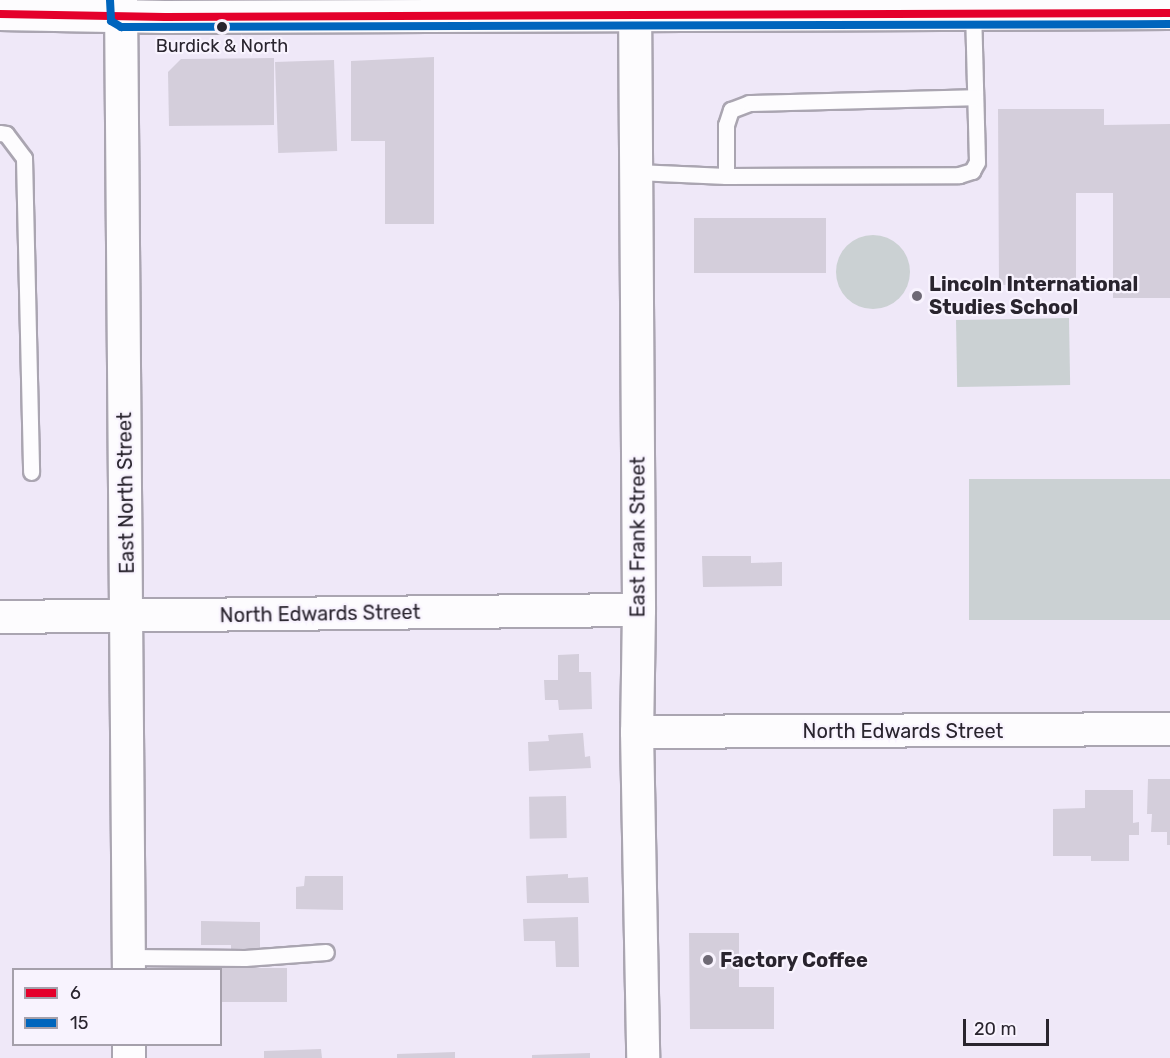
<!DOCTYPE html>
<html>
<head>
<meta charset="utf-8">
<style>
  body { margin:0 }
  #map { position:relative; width:1170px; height:1058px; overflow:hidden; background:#efe8f8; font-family:Rubik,sans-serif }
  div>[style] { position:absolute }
  .green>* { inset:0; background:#cbd1d3; transform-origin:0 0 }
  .round { border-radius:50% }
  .building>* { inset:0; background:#d4cedb; transform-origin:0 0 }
  .roads { filter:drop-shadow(2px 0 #aaa5b1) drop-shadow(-2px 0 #aaa5b1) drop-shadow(0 2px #aaa5b1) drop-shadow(0 -2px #aaa5b1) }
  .service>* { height:15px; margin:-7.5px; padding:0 7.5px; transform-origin:7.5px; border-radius:7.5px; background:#fdfcfe }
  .minor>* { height:32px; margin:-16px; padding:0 16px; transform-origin:16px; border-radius:16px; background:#fdfcfe }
  .bus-1>* { height:8px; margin:-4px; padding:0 4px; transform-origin:4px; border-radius:4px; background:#e4002b }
  .bus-2>* { height:8px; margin:-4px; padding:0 4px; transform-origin:4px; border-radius:4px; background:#0065bd }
  .dots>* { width:16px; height:16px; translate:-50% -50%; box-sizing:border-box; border:3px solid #f8f3fe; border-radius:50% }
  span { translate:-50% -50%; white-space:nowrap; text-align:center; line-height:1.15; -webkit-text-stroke:4.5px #f8f3fe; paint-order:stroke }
  .bus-label { font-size:18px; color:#29242e }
  .poi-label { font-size:20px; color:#29242e; font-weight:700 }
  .left { translate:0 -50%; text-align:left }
  .street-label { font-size:20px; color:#29242e }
  .legend { position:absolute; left:12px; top:968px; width:210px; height:78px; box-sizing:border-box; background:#f8f3fe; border:2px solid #a5a0ab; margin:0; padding:8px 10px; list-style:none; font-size:18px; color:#29242e }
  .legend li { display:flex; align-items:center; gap:12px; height:30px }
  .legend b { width:30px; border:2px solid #a5a0ab }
  .scale { position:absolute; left:963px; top:1019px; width:86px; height:27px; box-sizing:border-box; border:3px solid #29242e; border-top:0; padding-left:8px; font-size:18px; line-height:21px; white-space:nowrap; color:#29242e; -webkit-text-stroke:4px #f8f3fe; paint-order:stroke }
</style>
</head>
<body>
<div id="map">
  <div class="green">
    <i class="round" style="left:836px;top:235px;width:74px;height:74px"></i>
    <i style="left:1069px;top:318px;width:67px;height:113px;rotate:89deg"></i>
    <i style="left:1170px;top:479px;width:141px;height:201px;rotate:90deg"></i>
  </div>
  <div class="building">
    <i style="clip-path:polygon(434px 57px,434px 224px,385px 224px,385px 141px,351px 141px,351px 61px)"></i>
    <i style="clip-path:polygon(274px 58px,274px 125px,169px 126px,168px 72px,181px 59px)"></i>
    <i style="left:334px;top:60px;width:91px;height:59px;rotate:88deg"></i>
    <i style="clip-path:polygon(998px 109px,1104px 109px,1104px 125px,1170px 124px,1170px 298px,1113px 298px,1113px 193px,1076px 193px,1076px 284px,999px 285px)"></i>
    <i style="left:826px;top:218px;width:55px;height:132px;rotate:90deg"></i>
    <i style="clip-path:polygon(702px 556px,751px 556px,751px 563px,782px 562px,782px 586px,703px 587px)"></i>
    <i style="clip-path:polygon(579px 654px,579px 672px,591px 672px,592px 709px,559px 710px,558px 700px,545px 700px,544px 680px,558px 680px,558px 655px)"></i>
    <i style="clip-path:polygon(583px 733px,585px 757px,590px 756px,591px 768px,529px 771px,528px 742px,549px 741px,548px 735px)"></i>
    <i style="clip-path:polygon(1148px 779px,1170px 779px,1170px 845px,1167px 845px,1167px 832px,1151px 832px,1152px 814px,1147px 814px)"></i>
    <i style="clip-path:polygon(1085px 790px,1133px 790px,1133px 823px,1139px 822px,1139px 835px,1129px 835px,1129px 861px,1091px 861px,1091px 856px,1053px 856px,1053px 809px,1085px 808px)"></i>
    <i style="left:566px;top:796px;width:42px;height:37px;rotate:89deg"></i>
    <i style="clip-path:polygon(568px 874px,568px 878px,588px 877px,589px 903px,527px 903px,526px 876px)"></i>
    <i style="clip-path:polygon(305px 876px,343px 876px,343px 910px,296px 909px,296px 887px,304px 886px)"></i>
    <i style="clip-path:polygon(578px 917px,579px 967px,556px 967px,555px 941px,524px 941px,523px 919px)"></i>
    <i style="clip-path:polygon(201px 921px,260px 922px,260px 951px,231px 950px,231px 945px,201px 945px)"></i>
    <i style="clip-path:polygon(689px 933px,739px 933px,739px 987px,774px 987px,774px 1029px,690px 1029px)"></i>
    <i style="left:220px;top:968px;width:67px;height:34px"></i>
    <i style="clip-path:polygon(321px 1049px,322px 1058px,264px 1058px,264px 1051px)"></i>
    <i style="clip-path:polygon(455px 1052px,455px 1058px,397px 1058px,397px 1054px)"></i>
    <i style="clip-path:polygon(590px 1053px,590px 1058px,532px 1058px,532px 1055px)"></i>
  </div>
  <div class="roads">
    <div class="service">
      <i style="left:0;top:133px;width:6px;rotate:9deg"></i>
      <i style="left:6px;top:134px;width:30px;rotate:53deg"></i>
      <i style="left:24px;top:158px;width:314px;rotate:88.7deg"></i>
      <i style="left:636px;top:172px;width:90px;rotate:2.5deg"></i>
      <i style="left:726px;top:176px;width:233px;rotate:-0.2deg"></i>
      <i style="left:959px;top:175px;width:14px;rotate:-17deg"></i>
      <i style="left:972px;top:171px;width:10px;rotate:-61deg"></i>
      <i style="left:977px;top:162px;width:148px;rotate:-91.5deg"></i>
      <i style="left:726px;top:176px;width:51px;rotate:-90deg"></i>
      <i style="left:726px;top:125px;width:16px;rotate:-72deg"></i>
      <i style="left:731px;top:110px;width:19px;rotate:-21deg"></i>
      <i style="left:749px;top:103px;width:226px;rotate:-1.5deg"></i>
      <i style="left:129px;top:957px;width:116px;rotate:0.5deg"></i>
      <i style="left:245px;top:958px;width:81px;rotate:-4.2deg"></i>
    </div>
    <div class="minor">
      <i style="left:121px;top:0;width:970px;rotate:89.53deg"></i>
      <i style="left:635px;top:0;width:610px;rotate:89.62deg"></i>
      <i style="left:639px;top:610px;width:122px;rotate:90.9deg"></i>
      <i style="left:637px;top:732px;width:326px;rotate:88.9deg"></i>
      <i style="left:0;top:14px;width:165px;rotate:1deg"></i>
      <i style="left:165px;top:17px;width:1005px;rotate:-0.23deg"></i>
      <i style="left:0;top:617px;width:639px;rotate:-0.63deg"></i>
      <i style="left:637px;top:732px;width:533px;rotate:-0.32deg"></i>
      <i style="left:129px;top:1044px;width:14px;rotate:90deg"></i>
    </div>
  </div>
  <div class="bus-1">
    <i style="left:0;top:14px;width:165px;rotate:1deg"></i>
    <i style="left:165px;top:17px;width:1005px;rotate:-0.23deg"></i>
  </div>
  <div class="bus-2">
    <i style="left:110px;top:0;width:21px;rotate:87deg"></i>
    <i style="left:111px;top:21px;width:12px;rotate:31deg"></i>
    <i style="left:121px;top:27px;width:1049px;rotate:-0.16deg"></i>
  </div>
  <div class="dots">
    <i style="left:222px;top:27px;background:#29242e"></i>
    <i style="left:917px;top:296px;background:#6e6975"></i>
    <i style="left:708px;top:960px;background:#6e6975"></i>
  </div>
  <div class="bus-label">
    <span style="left:222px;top:46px">Burdick &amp; North</span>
  </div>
  <div class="poi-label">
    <span class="left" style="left:929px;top:296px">Lincoln International<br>Studies School</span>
    <span class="left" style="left:720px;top:960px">Factory Coffee</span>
  </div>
  <div class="street-label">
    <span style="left:126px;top:493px;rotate:-91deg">East North Street</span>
    <span style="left:638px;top:537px;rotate:-90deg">East Frank Street</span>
    <span style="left:320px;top:614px;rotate:-1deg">North Edwards Street</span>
    <span style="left:903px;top:731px">North Edwards Street</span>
  </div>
  <ul class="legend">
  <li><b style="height:8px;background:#e4002b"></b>6</li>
  <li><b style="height:8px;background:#0065bd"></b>15</li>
  </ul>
  <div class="scale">20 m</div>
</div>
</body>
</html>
